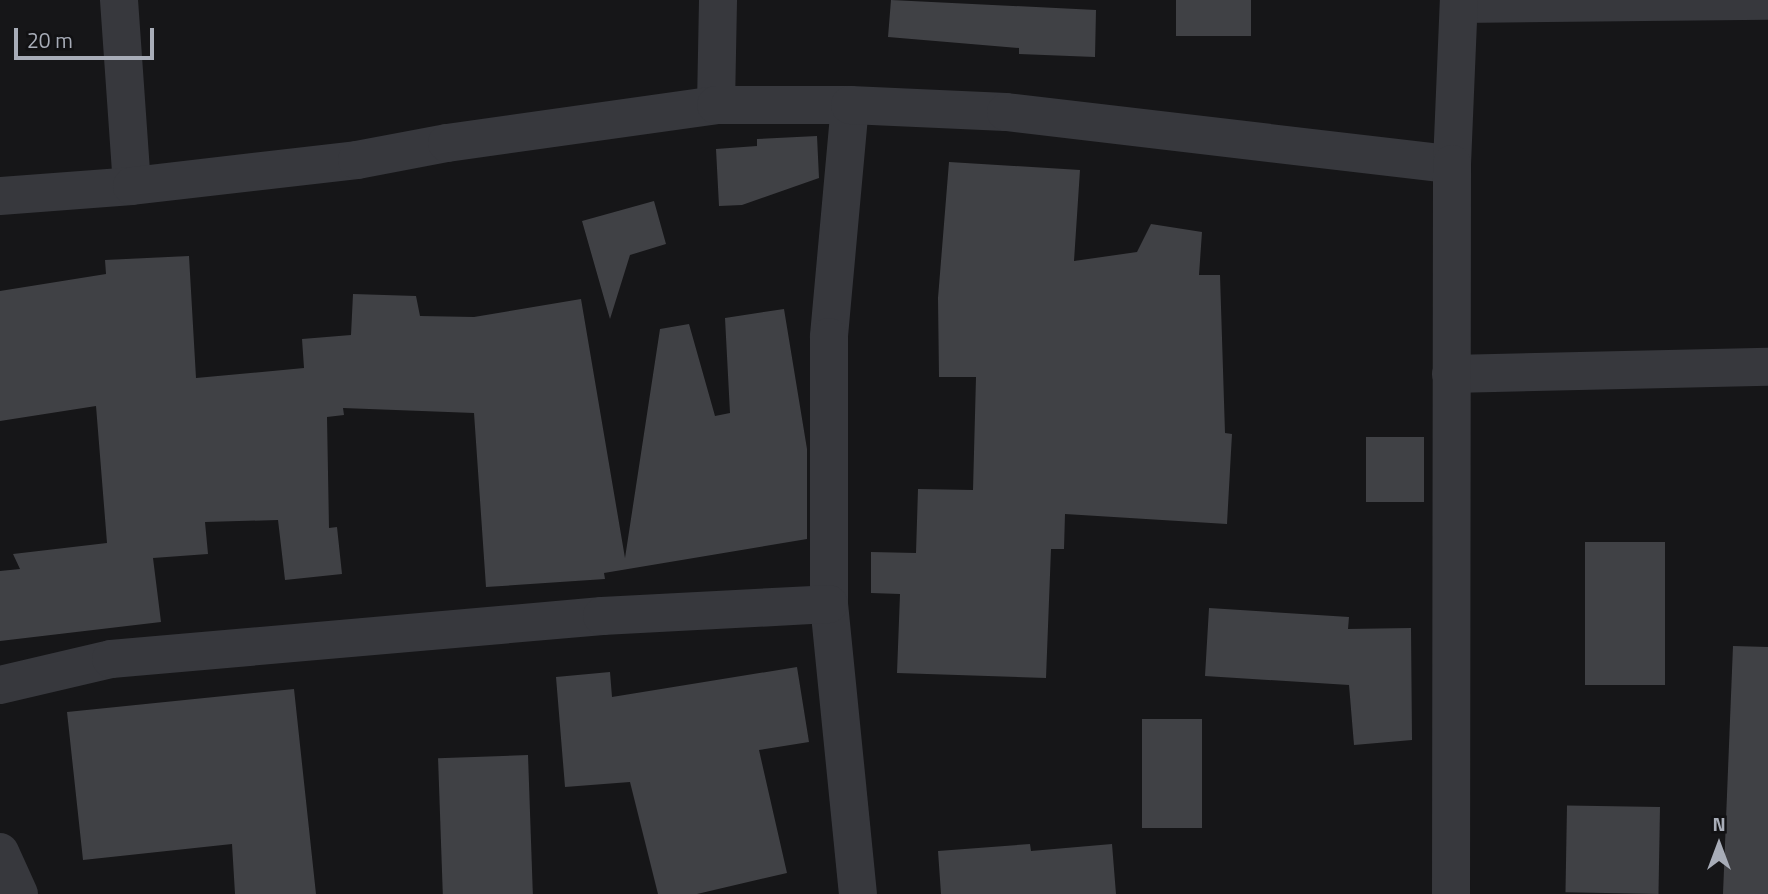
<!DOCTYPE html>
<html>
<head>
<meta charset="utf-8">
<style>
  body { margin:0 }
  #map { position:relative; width:1768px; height:894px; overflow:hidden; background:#161618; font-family:"Titillium Web",sans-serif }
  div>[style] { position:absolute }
  .building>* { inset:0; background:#404145; transform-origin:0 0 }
  .minor>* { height:38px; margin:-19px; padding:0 19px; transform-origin:19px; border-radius:19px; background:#37383d }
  span { translate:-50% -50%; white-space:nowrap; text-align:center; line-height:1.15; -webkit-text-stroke:7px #111113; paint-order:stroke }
  .north { position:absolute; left:1684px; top:810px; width:70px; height:70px; -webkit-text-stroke:5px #111113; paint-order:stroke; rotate:0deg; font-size:19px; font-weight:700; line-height:28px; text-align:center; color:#a8adb8 }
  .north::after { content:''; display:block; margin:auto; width:24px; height:32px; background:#a8adb8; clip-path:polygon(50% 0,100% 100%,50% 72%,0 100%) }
  .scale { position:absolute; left:14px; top:28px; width:140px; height:32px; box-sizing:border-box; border:4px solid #a8adb8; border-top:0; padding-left:9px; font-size:21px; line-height:24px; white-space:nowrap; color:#a8adb8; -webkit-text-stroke:5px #111113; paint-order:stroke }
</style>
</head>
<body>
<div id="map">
  <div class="building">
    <i style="clip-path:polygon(891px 0,1096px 10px,1095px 57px,1019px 54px,1019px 48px,888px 37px)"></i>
    <i style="left:1176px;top:0;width:75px;height:36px"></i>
    <i style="clip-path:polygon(817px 136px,819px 178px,742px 205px,719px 206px,716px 149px,757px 146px,757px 139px)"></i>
    <i style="clip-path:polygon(949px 162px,1080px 170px,1074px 261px,1137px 252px,1151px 224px,1202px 232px,1199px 275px,1220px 275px,1225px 433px,1232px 434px,1227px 524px,1065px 514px,1064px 549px,1051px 549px,1046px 678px,897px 673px,900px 594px,871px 593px,871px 552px,916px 553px,918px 489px,973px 490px,976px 377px,939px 377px,938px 298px)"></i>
    <i style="clip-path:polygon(654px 201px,666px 244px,630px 255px,610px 319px,582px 221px)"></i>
    <i style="clip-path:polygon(189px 256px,196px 378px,304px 368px,302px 339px,351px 335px,353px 294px,416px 296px,420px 316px,474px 317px,581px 299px,625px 558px,660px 329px,689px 324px,715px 416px,730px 413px,725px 318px,784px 309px,807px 449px,807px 539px,604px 573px,605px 579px,486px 587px,474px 413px,343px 408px,344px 415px,327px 417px,329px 528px,337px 527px,342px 574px,285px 580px,278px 520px,205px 522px,208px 554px,153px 558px,161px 622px,0 641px,0 571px,20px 569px,13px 554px,107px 543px,96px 406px,0 421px,0 291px,106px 274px,105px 260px)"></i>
    <i style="left:1366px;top:437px;width:58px;height:65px"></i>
    <i style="left:1585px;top:542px;width:80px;height:143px"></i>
    <i style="clip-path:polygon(1209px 608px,1349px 617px,1348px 629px,1411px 628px,1412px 740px,1354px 745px,1349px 685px,1205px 676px)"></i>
    <i style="clip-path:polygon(1733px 646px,1768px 647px,1768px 894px,1723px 894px)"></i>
    <i style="clip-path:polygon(797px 667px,809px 742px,759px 750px,787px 873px,697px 894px,658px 894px,630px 782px,565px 787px,556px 677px,610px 672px,612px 697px)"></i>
    <i style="clip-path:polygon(294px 689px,316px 894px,235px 894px,232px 844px,83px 860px,67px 712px)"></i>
    <i style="left:1142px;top:719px;width:60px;height:109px"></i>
    <i style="left:528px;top:755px;width:139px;height:90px;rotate:88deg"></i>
    <i style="left:1660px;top:807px;width:87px;height:93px;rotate:91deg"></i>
    <i style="clip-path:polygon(1030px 844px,1031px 851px,1112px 844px,1116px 894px,941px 894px,938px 851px)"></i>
  </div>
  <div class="minor">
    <i style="left:119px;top:0;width:186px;rotate:86deg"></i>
    <i style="left:1459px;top:4px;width:309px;rotate:-0.6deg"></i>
    <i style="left:716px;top:105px;width:105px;rotate:-88.9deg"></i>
    <i style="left:850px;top:105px;width:233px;rotate:95.2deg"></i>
    <i style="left:829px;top:337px;width:267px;rotate:90deg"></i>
    <i style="left:829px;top:604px;width:291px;rotate:84.3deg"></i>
    <i style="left:0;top:196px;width:132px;rotate:-4.3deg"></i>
    <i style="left:132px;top:186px;width:226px;rotate:-6.6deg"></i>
    <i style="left:357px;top:160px;width:92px;rotate:-10.7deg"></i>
    <i style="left:447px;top:143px;width:272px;rotate:-8deg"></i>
    <i style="left:716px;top:105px;width:134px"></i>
    <i style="left:850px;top:105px;width:156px;rotate:2.6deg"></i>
    <i style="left:1006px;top:112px;width:449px;rotate:6.7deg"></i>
    <i style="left:1452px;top:164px;width:164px;rotate:-87.6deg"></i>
    <i style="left:1451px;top:374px;width:317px;rotate:-1.3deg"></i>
    <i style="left:0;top:685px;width:114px;rotate:-13.2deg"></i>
    <i style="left:111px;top:659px;width:493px;rotate:-5deg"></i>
    <i style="left:602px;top:616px;width:227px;rotate:-3deg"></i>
    <i style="left:0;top:852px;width:46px;rotate:65.7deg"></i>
    <i style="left:1451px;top:894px;width:730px;rotate:-89.92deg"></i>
  </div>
  <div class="north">N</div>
  <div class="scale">20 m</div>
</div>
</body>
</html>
